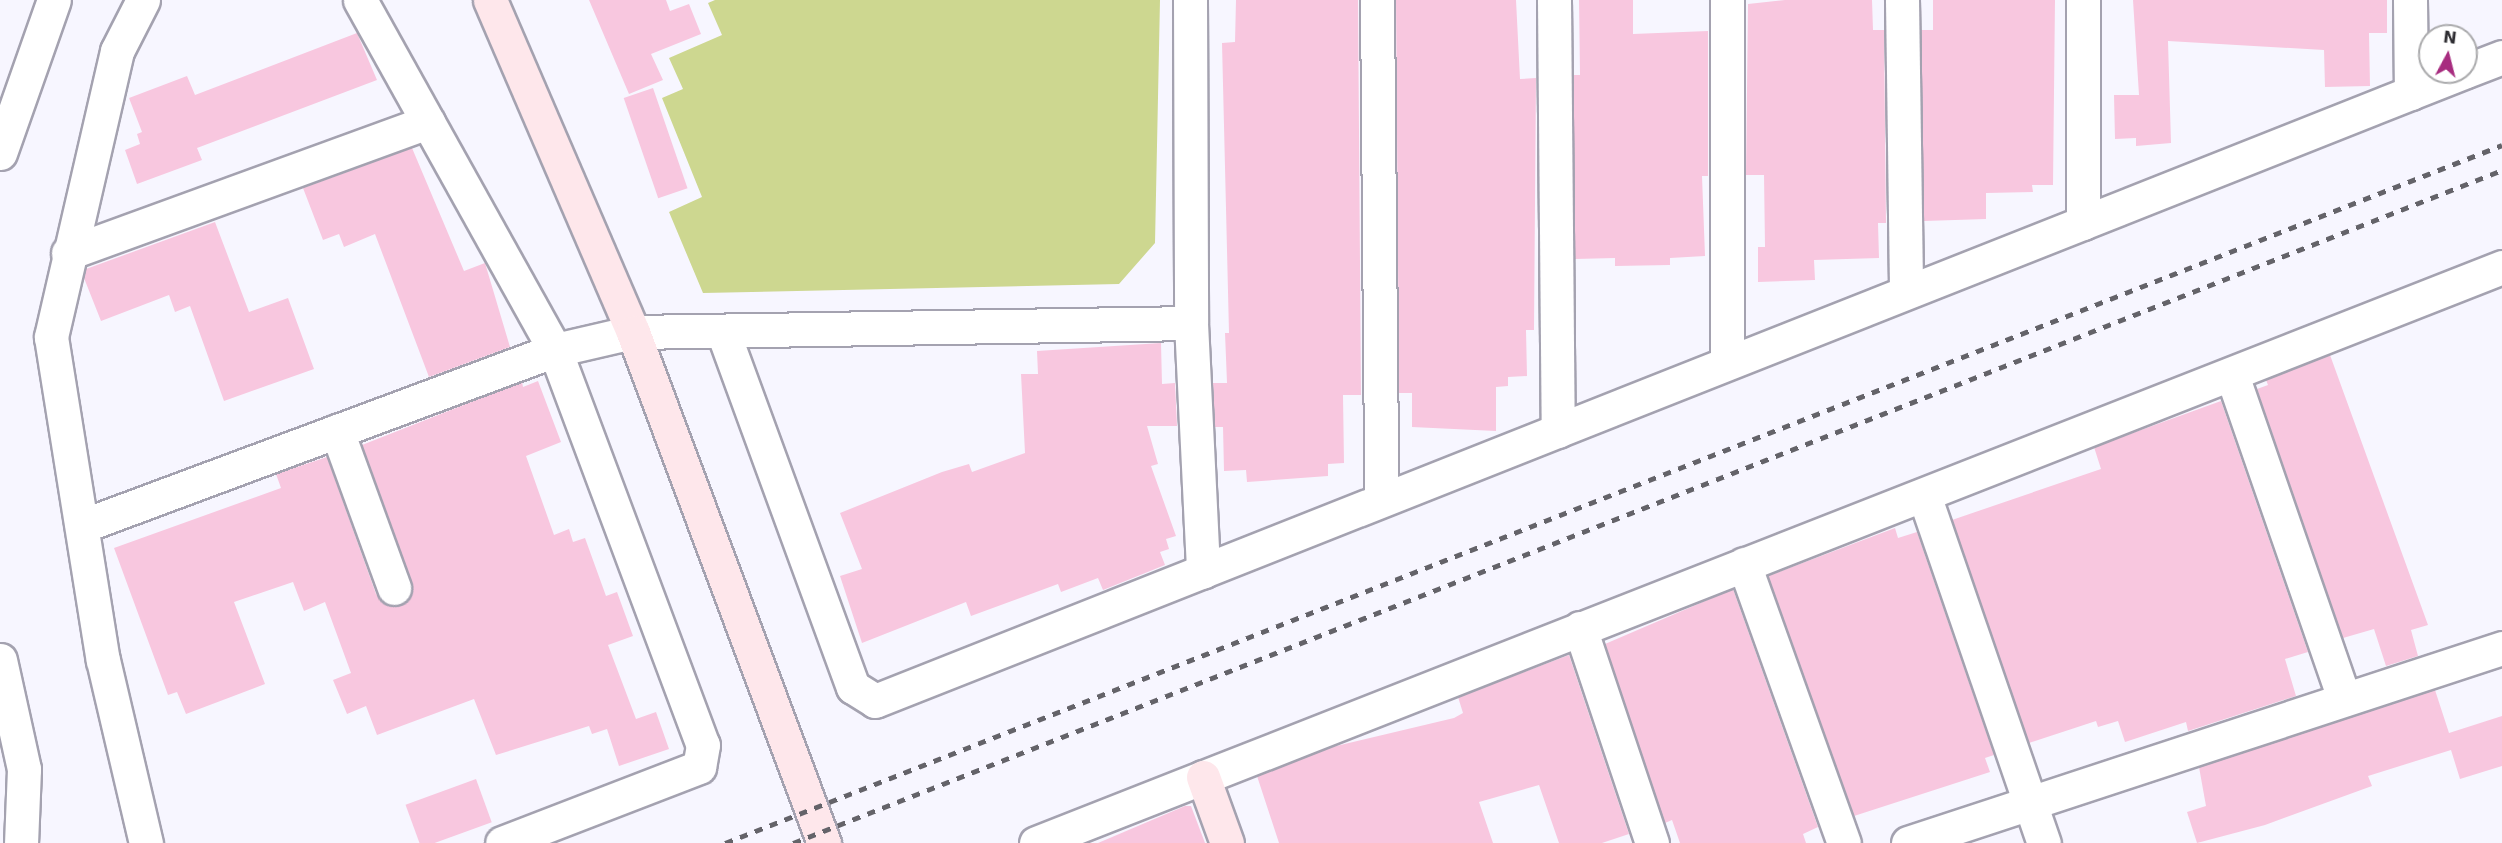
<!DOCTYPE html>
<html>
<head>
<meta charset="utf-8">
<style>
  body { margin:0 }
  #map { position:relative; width:2502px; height:843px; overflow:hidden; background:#f7f6ff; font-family:"DejaVu Sans",sans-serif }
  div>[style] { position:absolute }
  .green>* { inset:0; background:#cdd790 }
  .building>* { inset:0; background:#f8c7df; transform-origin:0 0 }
  .roads { filter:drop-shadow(2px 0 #a4a2b0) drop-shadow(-2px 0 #a4a2b0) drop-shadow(0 2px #a4a2b0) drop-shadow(0 -2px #a4a2b0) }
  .street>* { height:33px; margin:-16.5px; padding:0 16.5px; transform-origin:16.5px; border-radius:16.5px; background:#fff }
  .secondary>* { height:33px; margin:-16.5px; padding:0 16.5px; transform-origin:16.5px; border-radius:16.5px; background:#fee7eb }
  .rail>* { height:4.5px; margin-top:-2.25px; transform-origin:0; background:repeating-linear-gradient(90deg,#646369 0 8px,transparent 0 16px) }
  span { translate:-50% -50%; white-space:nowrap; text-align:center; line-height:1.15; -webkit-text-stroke:4.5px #fff; paint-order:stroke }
  .north { position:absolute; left:2418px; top:24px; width:60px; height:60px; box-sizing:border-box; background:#fff; border:2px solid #ababad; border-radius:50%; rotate:7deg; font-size:16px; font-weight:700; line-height:24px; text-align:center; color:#2e2d32 }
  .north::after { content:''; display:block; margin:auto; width:21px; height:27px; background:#a72c7f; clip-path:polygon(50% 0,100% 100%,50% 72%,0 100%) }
</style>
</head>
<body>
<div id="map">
  <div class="green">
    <i style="clip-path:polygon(715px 0,1160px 0,1155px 243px,1119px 284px,703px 293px,669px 212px,702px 197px,662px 98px,683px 89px,669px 58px,722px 35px,708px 3px)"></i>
  </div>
  <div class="building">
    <i style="clip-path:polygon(589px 0,666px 0,670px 11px,689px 4px,701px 34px,651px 54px,663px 80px,629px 94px)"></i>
    <i style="clip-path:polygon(1236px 0,1358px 0,1361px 395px,1343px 395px,1344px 463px,1328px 464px,1328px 476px,1247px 482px,1246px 470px,1224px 471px,1223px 427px,1215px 427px,1213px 383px,1227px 383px,1225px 333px,1229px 333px,1222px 43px,1235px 42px)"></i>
    <i style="clip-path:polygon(1396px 0,1516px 0,1520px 79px,1536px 78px,1534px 330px,1526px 330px,1527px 376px,1508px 377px,1508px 386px,1496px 387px,1496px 431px,1412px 427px,1412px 393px,1399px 393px)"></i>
    <i style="clip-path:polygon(1579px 0,1633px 0,1633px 34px,1708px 31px,1708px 176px,1702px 176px,1705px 256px,1670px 258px,1670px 265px,1615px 266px,1615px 258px,1575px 259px,1573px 75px,1580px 75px)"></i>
    <i style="clip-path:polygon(1785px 0,1872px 0,1873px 30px,1884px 30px,1886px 223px,1878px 223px,1879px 258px,1814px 260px,1815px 280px,1758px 282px,1758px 247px,1765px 247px,1764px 175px,1746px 175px,1748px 4px)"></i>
    <i style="clip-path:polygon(1933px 0,2055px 0,2053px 185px,2032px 185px,2033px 192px,1986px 193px,1986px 219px,1924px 221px,1921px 30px,1933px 30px)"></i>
    <i style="clip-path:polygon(2133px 0,2387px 0,2387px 33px,2369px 33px,2370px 86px,2325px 87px,2324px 50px,2168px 41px,2171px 143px,2136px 146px,2136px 138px,2115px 139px,2114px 95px,2139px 95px)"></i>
    <i style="clip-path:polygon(357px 33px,377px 80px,197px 148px,202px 160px,137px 184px,125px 150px,140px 144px,137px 134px,142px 132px,129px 98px,187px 76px,195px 95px)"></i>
    <i style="left:653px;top:88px;width:106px;height:31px;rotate:71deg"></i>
    <i style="clip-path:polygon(412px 148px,464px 271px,485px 263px,510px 347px,429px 377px,375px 234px,344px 247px,339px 234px,323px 240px,303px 188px)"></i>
    <i style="clip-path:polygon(215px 222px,249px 312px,288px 298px,314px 369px,224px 401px,190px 306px,175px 312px,169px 295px,101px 321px,84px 278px,86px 269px)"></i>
    <i style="clip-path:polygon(1161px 343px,1162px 384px,1175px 383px,1177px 426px,1147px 426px,1158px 464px,1151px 466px,1176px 536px,1166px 539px,1169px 549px,1160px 552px,1165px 565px,1103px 590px,1098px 578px,1061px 592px,1058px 584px,971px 616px,966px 602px,862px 643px,840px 576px,862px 569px,840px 513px,942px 472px,969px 464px,972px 472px,1025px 453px,1021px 374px,1038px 374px,1037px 351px)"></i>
    <i style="clip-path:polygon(2330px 355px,2428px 625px,2411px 630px,2418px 656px,2386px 666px,2374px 629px,2343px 638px,2257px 389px,2268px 385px,2266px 380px)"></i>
    <i style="clip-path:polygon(538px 381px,561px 442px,526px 456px,554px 535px,569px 529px,573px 542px,585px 538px,606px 596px,617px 592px,633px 636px,608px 645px,636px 719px,656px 712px,669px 749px,619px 766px,607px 729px,592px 734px,589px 726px,496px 755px,474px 699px,377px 735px,366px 706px,347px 714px,333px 680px,351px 673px,325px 602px,304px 611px,293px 582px,234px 602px,265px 684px,186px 714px,177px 692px,168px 695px,114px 548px,281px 488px,276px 474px,327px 457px,376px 594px,390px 606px,401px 605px,412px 592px,412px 582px,362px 445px,522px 382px,523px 387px)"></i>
    <i style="clip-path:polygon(2221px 401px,2308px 652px,2285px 659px,2296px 696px,2188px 731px,2186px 722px,2125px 742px,2118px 721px,2098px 727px,2096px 721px,2029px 743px,1952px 520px,2101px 469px,2094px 447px)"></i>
    <i style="clip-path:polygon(1895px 528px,1898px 538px,1917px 532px,1994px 755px,1985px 758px,1990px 772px,1854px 816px,1768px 576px)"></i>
    <i style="clip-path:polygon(1733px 589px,1818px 827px,1803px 834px,1806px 843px,1680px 843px,1672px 820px,1665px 823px,1605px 644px)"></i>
    <i style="clip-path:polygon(1569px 655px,1629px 834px,1602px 843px,1559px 843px,1539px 785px,1479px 802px,1493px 843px,1279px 843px,1257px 776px,1332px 747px,1454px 718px,1463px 713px,1458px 697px)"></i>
    <i style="clip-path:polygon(2435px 690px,2449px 733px,2502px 716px,2502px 766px,2460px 779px,2451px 750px,2368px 776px,2372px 786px,2265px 825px,2197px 843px,2187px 812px,2206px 806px,2199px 767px)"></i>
    <i style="left:476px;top:779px;width:46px;height:75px;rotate:70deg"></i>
    <i style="clip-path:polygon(1185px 806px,1191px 806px,1205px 843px,1098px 843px)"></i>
  </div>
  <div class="roads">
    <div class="street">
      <i style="left:143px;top:0;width:57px;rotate:117deg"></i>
      <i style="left:117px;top:51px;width:294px;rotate:103deg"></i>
      <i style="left:51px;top:337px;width:327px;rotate:80.9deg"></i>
      <i style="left:103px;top:660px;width:188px;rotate:76.8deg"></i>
      <i style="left:360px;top:0;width:401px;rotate:60.9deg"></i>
      <i style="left:555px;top:350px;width:422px;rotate:69.5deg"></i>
      <i style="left:703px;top:745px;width:22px;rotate:100deg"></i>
      <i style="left:699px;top:767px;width:211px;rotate:158.9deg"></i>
      <i style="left:1190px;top:0;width:323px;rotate:89.8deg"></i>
      <i style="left:1191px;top:323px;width:249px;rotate:87.2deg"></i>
      <i style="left:1377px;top:0;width:498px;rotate:89.5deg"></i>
      <i style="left:1554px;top:0;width:431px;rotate:89.5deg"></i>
      <i style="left:1902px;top:0;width:289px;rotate:89.2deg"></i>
      <i style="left:2410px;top:0;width:93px;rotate:89.4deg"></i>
      <i style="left:2466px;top:71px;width:39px;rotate:-21deg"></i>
      <i style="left:0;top:153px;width:162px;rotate:-70.6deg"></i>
      <i style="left:2083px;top:223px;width:223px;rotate:-90deg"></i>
      <i style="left:68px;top:253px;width:383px;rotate:-20deg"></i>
      <i style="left:723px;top:332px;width:378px;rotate:69.9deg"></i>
      <i style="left:853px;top:687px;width:26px;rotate:32deg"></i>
      <i style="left:875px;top:701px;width:1709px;rotate:-21.6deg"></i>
      <i style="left:1727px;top:362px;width:362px;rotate:-90deg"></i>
      <i style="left:2232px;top:375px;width:343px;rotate:70.9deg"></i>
      <i style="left:337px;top:431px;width:167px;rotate:70deg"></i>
      <i style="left:1924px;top:495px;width:368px;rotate:71deg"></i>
      <i style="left:82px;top:526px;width:505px;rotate:-20.41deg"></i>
      <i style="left:555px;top:350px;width:80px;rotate:-13deg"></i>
      <i style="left:633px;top:332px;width:558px;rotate:-0.92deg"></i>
      <i style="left:1744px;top:564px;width:296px;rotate:70.3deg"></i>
      <i style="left:1580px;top:628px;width:227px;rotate:71.5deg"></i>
      <i style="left:0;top:660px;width:112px;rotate:77.6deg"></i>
      <i style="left:24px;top:769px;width:74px;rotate:92.3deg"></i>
      <i style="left:1036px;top:843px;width:1575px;rotate:-21.45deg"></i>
      <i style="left:1908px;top:843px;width:625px;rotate:-18.17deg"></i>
    </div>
    <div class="secondary">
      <i style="left:490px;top:0;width:361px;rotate:66.7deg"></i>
      <i style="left:633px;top:332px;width:546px;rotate:69.51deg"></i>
      <i style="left:1203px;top:777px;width:70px;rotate:70deg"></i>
    </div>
  </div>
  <div class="rail">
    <i style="left:725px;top:843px;width:1909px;rotate:-21.44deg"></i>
    <i style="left:793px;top:843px;width:1837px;rotate:-21.49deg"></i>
  </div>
  <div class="north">N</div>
</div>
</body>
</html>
